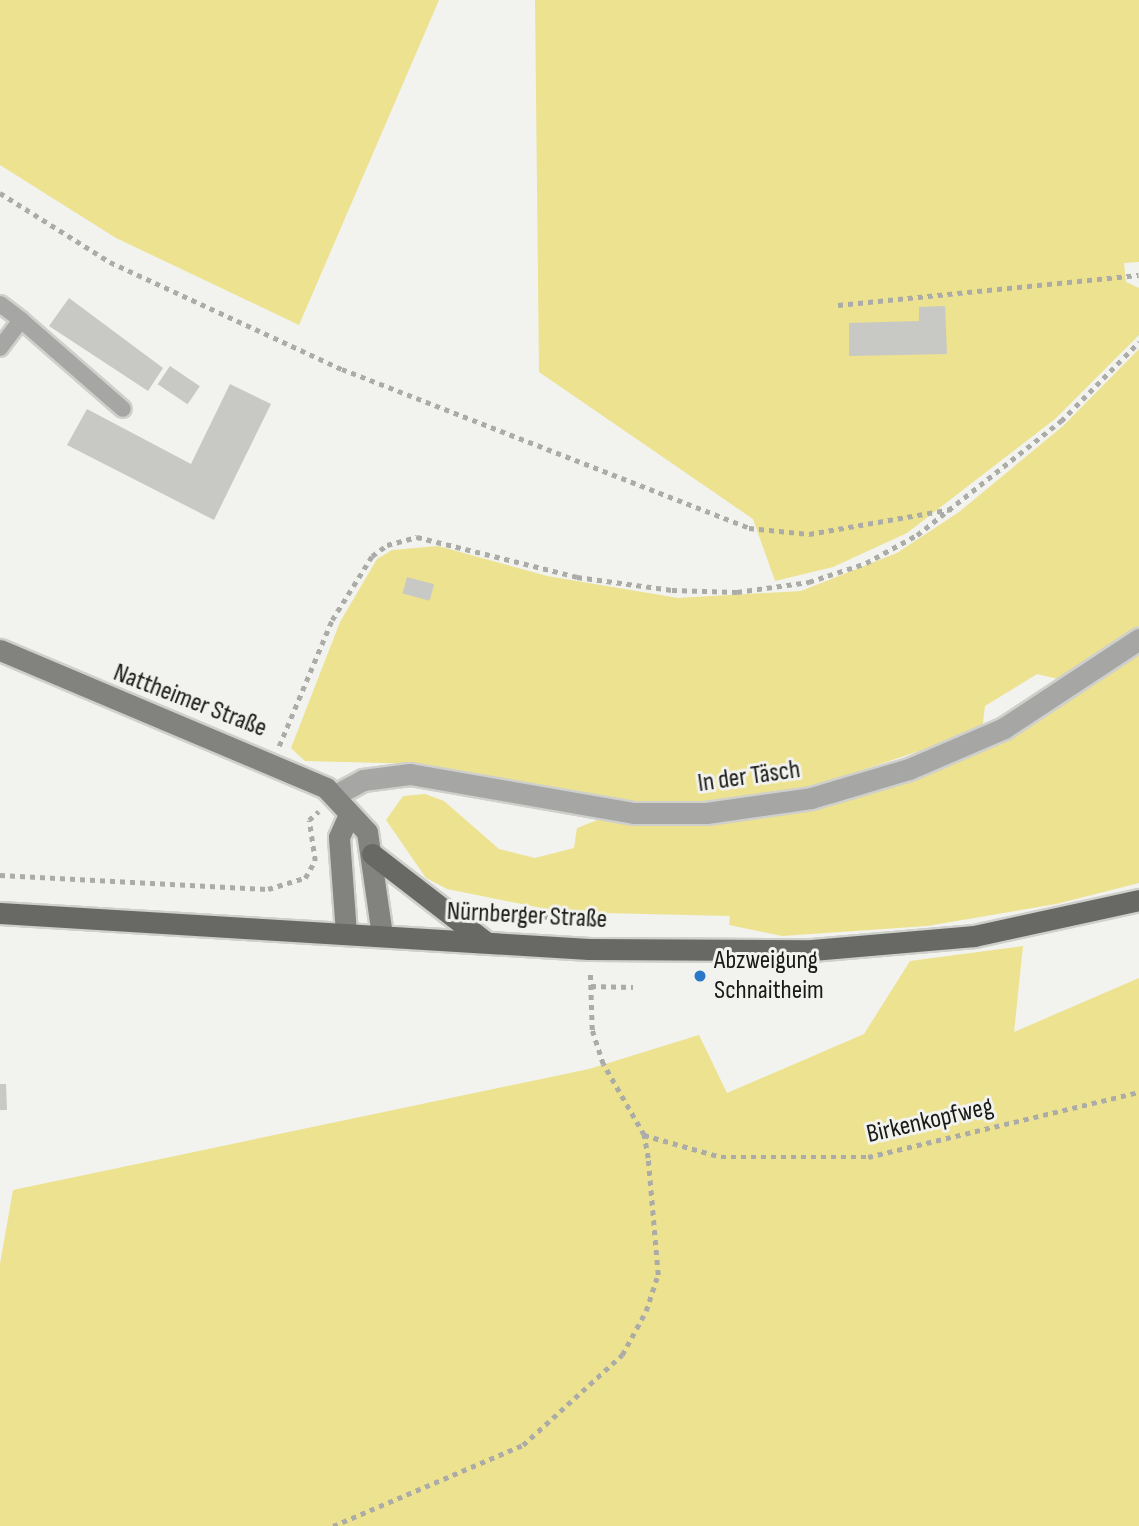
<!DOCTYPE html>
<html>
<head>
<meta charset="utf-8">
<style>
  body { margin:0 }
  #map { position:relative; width:1139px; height:1526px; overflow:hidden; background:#f2f2ee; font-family:"Sofia Sans Condensed",sans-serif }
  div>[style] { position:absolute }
  .green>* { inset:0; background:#ede28f }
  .building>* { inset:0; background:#c8c8c4; transform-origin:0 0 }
  .path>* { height:4.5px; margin-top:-2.25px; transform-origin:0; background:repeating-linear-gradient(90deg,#ababa8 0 5px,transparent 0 10px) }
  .roads { filter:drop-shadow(2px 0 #cfcfcc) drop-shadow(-2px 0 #cfcfcc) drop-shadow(0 2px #cfcfcc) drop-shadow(0 -2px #cfcfcc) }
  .lane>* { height:16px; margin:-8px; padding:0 8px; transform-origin:8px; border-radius:8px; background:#a6a6a4 }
  .street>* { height:21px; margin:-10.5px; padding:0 10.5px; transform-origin:10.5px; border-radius:10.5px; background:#a6a6a4 }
  .secondary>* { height:21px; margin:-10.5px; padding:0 10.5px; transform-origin:10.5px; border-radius:10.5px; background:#82827f }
  .primary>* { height:21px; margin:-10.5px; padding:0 10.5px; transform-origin:10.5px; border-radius:10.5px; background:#686865 }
  .dots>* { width:19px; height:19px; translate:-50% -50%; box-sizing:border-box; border:4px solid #f2f2ee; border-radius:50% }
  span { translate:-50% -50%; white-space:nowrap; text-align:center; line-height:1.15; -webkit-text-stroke:6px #f2f2ee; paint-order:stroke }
  .street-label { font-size:26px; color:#191917 }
  .poi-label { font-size:26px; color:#191917 }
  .left { translate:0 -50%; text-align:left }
</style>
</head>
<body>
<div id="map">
  <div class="green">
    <i style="clip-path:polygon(0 0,439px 0,299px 325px,116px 238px,0 165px)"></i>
    <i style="clip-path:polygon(535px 0,1139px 0,1139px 262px,1124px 263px,1126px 282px,1139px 288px,1139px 335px,1055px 419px,907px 533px,833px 567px,775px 581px,753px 519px,539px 372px)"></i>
    <i style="clip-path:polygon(1139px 349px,1139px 626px,1066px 681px,1037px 674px,985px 706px,982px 730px,800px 791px,685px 804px,585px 798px,421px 764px,305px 761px,291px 748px,340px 622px,377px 559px,392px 550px,438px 546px,547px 576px,678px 598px,801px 591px,897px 553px,959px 512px,1063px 426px)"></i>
    <i style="clip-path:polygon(1139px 651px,1139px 883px,1056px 904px,927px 926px,782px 936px,729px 925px,730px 916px,561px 912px,447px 889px,426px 878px,386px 820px,403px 796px,425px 794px,444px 801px,499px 849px,535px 858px,574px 848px,577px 828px,600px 819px,666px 823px,831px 802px,933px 770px,1018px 733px)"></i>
    <i style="clip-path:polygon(1023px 946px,1014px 1032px,1139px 978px,1139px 1526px,0 1526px,0 1264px,13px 1190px,589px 1069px,699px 1035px,727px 1093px,864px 1034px,910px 961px)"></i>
  </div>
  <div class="building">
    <i style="clip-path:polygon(69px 298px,163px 368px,148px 391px,49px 326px)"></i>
    <i style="clip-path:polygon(945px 306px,947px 354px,849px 356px,849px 323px,919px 321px,919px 307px)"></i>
    <i style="left:170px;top:366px;width:36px;height:22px;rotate:34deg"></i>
    <i style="clip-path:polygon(230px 384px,271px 404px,214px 520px,67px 445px,87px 409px,191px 464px)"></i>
    <i style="left:407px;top:577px;width:28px;height:17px;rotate:15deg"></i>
    <i style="clip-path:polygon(0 1084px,6px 1084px,7px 1110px,0 1110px)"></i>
  </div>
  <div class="path">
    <i style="left:0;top:193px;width:130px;rotate:32.1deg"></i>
    <i style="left:110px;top:262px;width:255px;rotate:24.8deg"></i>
    <i style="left:342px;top:369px;width:437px;rotate:21.3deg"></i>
    <i style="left:749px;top:528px;width:60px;rotate:5.7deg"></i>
    <i style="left:809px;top:534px;width:145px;rotate:-9.9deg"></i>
    <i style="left:838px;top:305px;width:302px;rotate:-5.7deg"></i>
    <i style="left:279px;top:746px;width:137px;rotate:-67.2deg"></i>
    <i style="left:332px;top:620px;width:75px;rotate:-58deg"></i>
    <i style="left:372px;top:556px;width:19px;rotate:-36deg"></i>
    <i style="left:387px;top:545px;width:31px;rotate:-15deg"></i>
    <i style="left:417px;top:537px;width:165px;rotate:14deg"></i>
    <i style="left:577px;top:577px;width:96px;rotate:7.8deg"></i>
    <i style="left:672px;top:590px;width:65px;rotate:1.8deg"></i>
    <i style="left:737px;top:592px;width:73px;rotate:-7.9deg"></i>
    <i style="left:809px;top:582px;width:60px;rotate:-18.4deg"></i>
    <i style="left:866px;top:563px;width:58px;rotate:-28.8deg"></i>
    <i style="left:917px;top:535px;width:184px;rotate:-38.4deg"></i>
    <i style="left:1061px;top:421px;width:111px;rotate:-45.4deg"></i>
    <i style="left:0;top:875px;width:268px;rotate:3deg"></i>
    <i style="left:268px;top:889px;width:39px;rotate:-17deg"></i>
    <i style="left:305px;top:878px;width:20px;rotate:-60deg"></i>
    <i style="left:315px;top:861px;width:41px;rotate:-98.3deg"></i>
    <i style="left:309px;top:820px;width:13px;rotate:-42deg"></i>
    <i style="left:483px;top:909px;width:117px;rotate:6.9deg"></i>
    <i style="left:591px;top:986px;width:42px;rotate:1.4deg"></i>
    <i style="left:644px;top:1135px;width:80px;rotate:15.9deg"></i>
    <i style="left:721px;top:1157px;width:147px"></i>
    <i style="left:868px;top:1157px;width:279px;rotate:-13.5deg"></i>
    <i style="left:333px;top:1526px;width:207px;rotate:-23.1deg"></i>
    <i style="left:523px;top:1445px;width:134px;rotate:-42.3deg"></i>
    <i style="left:622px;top:1355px;width:50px;rotate:-61.4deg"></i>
    <i style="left:646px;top:1311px;width:38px;rotate:-72deg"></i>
    <i style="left:658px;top:1275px;width:117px;rotate:-94.9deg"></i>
    <i style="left:648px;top:1158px;width:23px;rotate:-100deg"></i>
    <i style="left:644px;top:1135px;width:82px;rotate:-120deg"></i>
    <i style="left:603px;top:1064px;width:36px;rotate:-108deg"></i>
    <i style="left:592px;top:1030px;width:60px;rotate:-91.9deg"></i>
  </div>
  <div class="roads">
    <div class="lane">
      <i style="left:0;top:304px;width:26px;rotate:37deg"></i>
      <i style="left:21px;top:320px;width:35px;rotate:127deg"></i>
      <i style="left:21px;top:320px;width:135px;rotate:41.1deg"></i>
    </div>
    <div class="street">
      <i style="left:335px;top:795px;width:32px;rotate:-28deg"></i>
      <i style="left:363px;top:780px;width:47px;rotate:-7.3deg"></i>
      <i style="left:410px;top:774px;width:227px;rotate:9.9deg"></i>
      <i style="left:634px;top:813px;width:72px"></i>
      <i style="left:706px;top:813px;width:106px;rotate:-8.1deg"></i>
      <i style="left:811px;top:798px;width:102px;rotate:-16.5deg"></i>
      <i style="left:909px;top:769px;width:103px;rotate:-23.3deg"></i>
      <i style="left:1004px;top:728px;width:162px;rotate:-33.4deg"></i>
    </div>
    <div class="secondary">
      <i style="left:0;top:650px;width:354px;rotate:22.9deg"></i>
      <i style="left:326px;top:788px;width:60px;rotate:47deg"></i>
      <i style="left:367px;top:832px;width:104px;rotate:81.7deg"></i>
      <i style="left:346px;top:933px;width:96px;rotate:-94.2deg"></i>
      <i style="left:339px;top:837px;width:24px;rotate:-66deg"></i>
    </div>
    <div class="primary">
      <i style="left:372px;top:854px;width:144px;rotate:37.7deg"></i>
      <i style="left:0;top:913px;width:590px;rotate:3.5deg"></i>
      <i style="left:589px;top:949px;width:223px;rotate:0.3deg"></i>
      <i style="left:812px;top:950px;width:163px;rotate:-4.9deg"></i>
      <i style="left:974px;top:936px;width:169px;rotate:-12.3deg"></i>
    </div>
  </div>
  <div class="dots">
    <i style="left:700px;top:976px;background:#2979c8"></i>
  </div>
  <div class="street-label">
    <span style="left:190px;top:701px;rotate:21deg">Nattheimer Straße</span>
    <span style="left:749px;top:777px;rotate:-8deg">In der Täsch</span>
    <span style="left:527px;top:916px;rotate:3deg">Nürnberger Straße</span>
    <span style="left:930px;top:1121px;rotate:-13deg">Birkenkopfweg</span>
  </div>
  <div class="poi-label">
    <span class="left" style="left:714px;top:976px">Abzweigung<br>Schnaitheim</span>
  </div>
</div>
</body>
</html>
